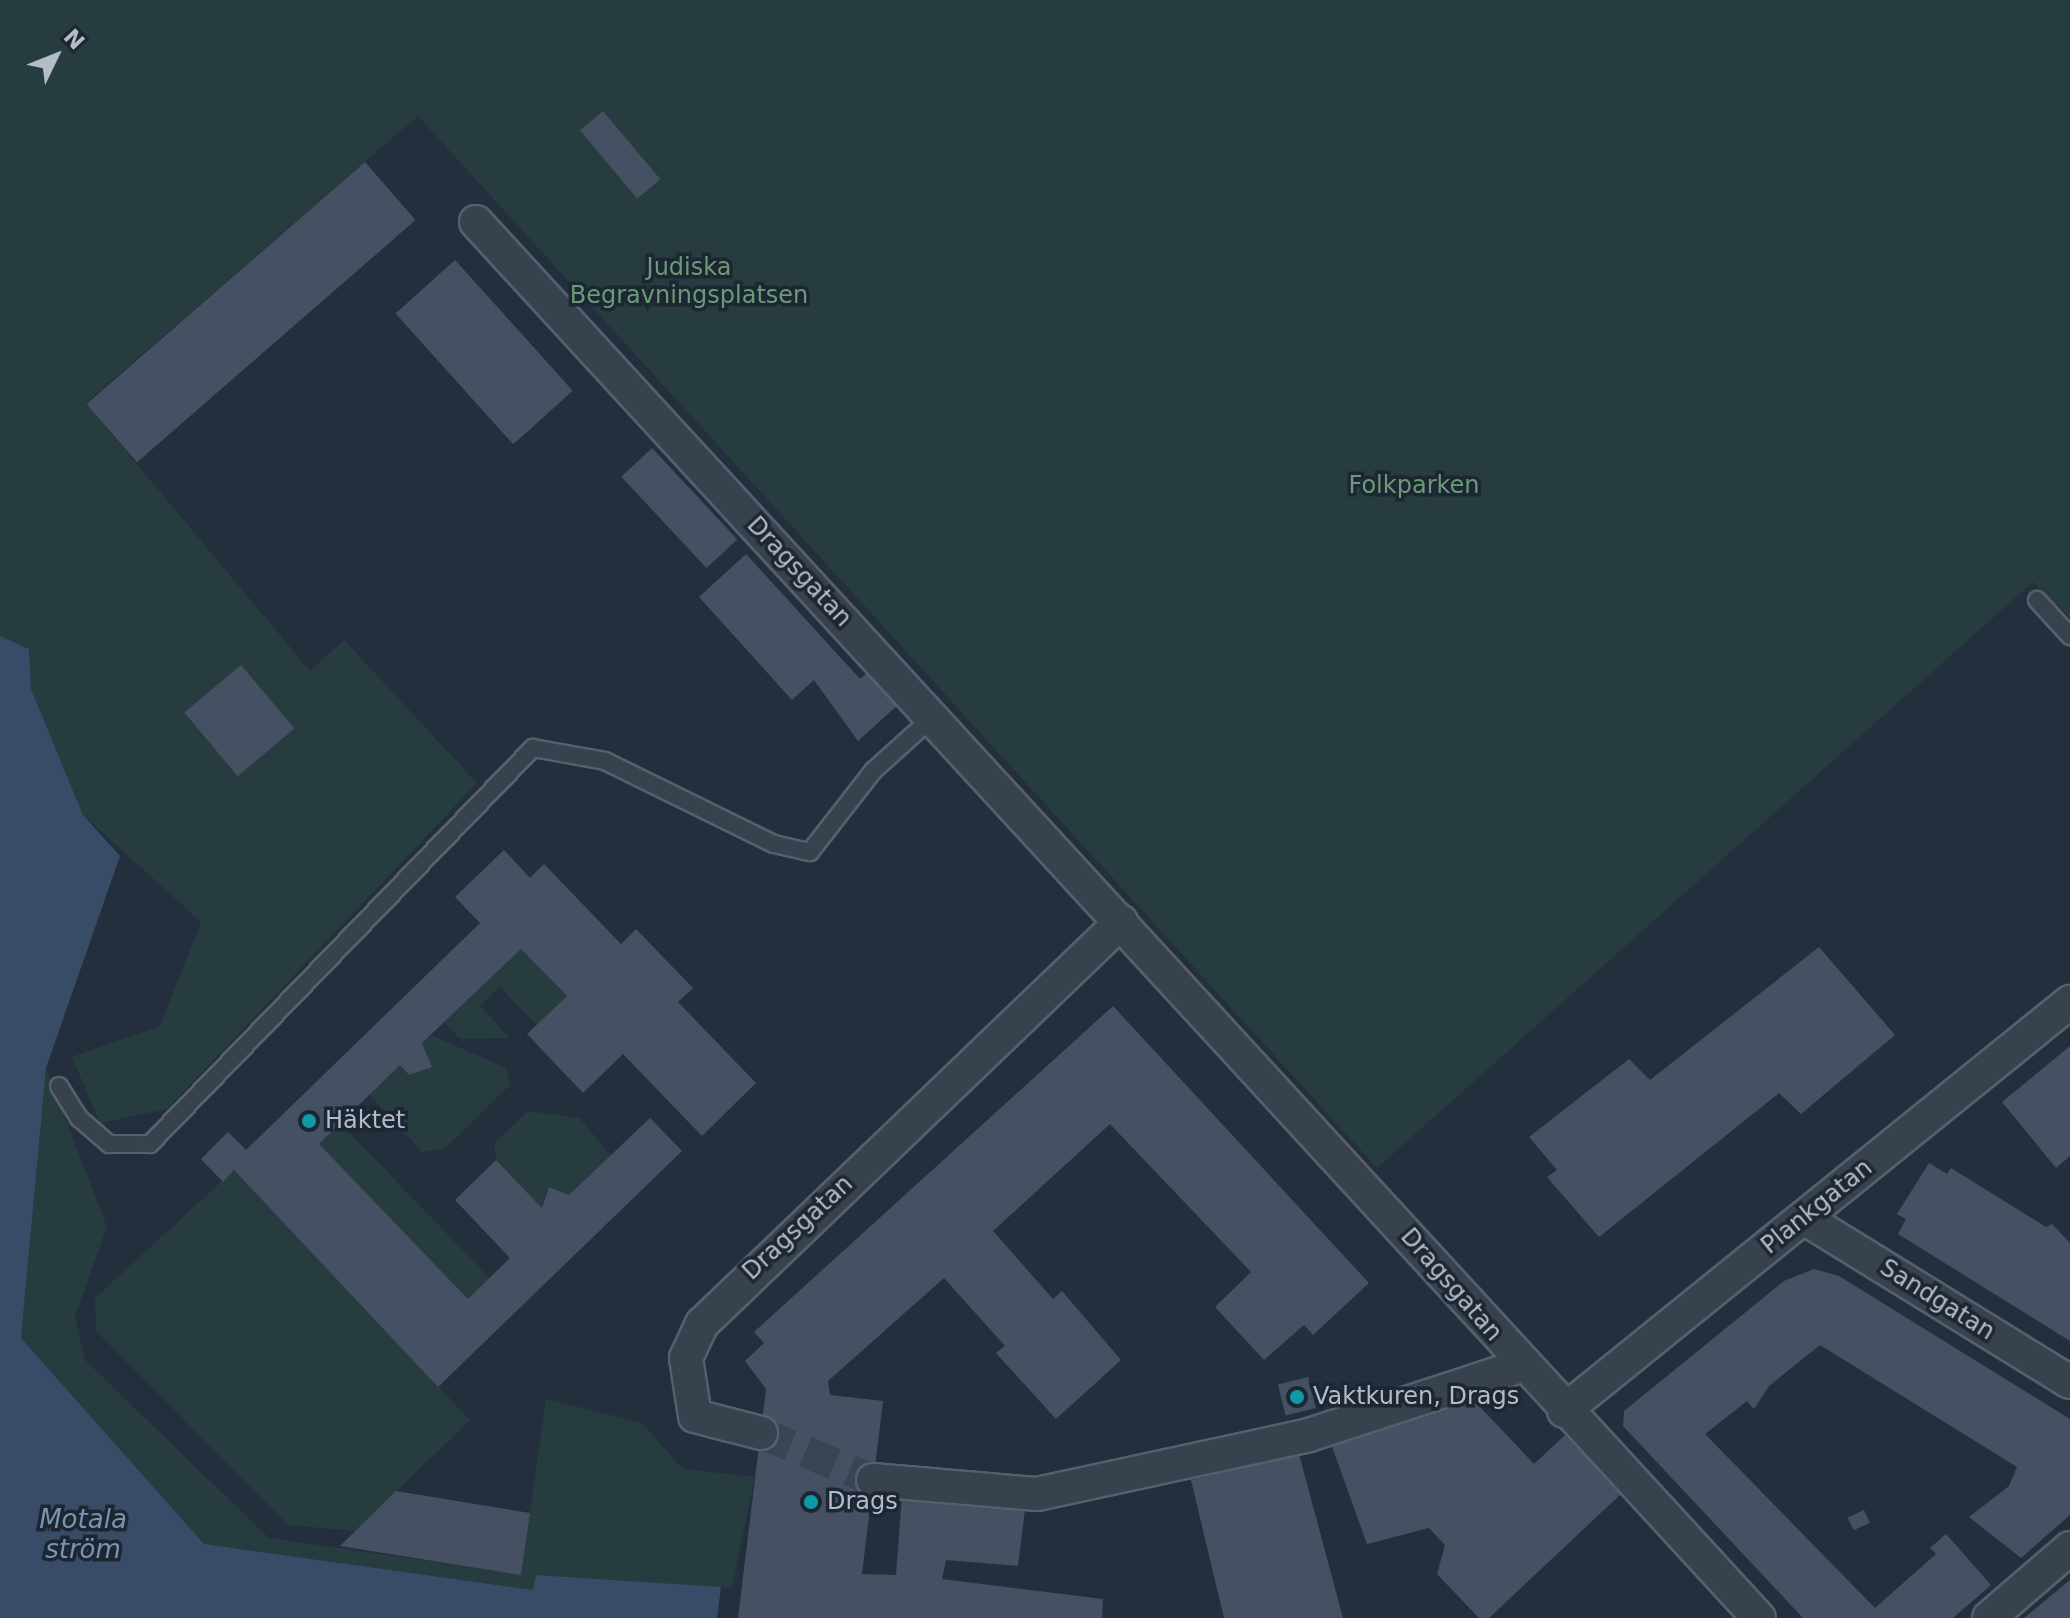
<!DOCTYPE html>
<html>
<head>
<meta charset="utf-8">
<style>
  body { margin:0 }
  #map { position:relative; width:2070px; height:1618px; overflow:hidden; background:#242f3e; font-family:"DejaVu Sans",sans-serif }
  div>[style] { position:absolute }
  .green>* { inset:0; background:#263c3f; transform-origin:0 0 }
  .water>* { inset:0; background:#394c67 }
  .building>* { inset:0; background:#455162; transform-origin:0 0 }
  .street-tunnel>* { height:32px; margin-top:-16px; transform-origin:0; background:repeating-linear-gradient(90deg,#3a4453 0 32px,transparent 0 48px) }
  .roads { filter:drop-shadow(2px 0 #565f6c) drop-shadow(-2px 0 #565f6c) drop-shadow(0 2px #565f6c) drop-shadow(0 -2px #565f6c) }
  .lane>* { height:16px; margin:-8px; padding:0 8px; transform-origin:8px; border-radius:8px; background:#38414e }
  .street>* { height:32px; margin:-16px; padding:0 16px; transform-origin:16px; border-radius:16px; background:#38414e }
  .dots>* { width:22px; height:22px; translate:-50% -50%; box-sizing:border-box; border:4px solid #1d2633; border-radius:50% }
  span { translate:-50% -50%; white-space:nowrap; text-align:center; line-height:1.15; -webkit-text-stroke:7px #1d2633; paint-order:stroke }
  .park-label { font-size:24px; color:#6b9a76 }
  .street-label { font-size:24px; color:#b4bcc9 }
  .poi-label { font-size:24px; color:#b4bcc9 }
  .left { translate:0 -50%; text-align:left }
  .water-label { font-size:26px; color:#7c92b1; font-style:italic }
  .north { position:absolute; left:16px; top:16px; width:80px; height:80px; -webkit-text-stroke:6px #1d2633; paint-order:stroke; rotate:47deg; font-size:22px; font-weight:700; line-height:32px; text-align:center; color:#b4bcc9 }
  .north::after { content:''; display:block; margin:auto; width:28px; height:36px; background:#b4bcc9; clip-path:polygon(50% 0,100% 100%,50% 72%,0 100%) }
</style>
</head>
<body>
<div id="map">
  <div class="green">
    <i style="clip-path:polygon(0 0,2070px 0,2070px 617px,2033px 582px,1377px 1168px,418px 116px,86px 403px,310px 671px,344px 640px,477px 783px,167px 1109px,100px 1123px,72px 1057px,160px 1026px,201px 922px,83px 815px,31px 689px,29px 649px,0 636px)"></i>
    <i style="clip-path:polygon(521px 949px,567px 996px,537px 1025px,500px 987px,480px 1006px,510px 1038px,460px 1039px,444px 1022px)"></i>
    <i style="clip-path:polygon(431px 1035px,506px 1068px,510px 1085px,444px 1149px,422px 1152px,369px 1094px,400px 1065px,409px 1075px,432px 1067px,422px 1043px)"></i>
    <i style="clip-path:polygon(46px 1068px,107px 1227px,75px 1316px,85px 1360px,269px 1538px,521px 1574px,546px 1399px,642px 1423px,683px 1469px,755px 1477px,732px 1588px,537px 1575px,533px 1590px,204px 1544px,21px 1338px)"></i>
    <i style="clip-path:polygon(528px 1111px,579px 1118px,611px 1155px,569px 1195px,548px 1187px,542px 1208px,496px 1160px,494px 1144px)"></i>
    <i style="left:340px;top:1123px;width:216px;height:30px;rotate:46deg"></i>
    <i style="clip-path:polygon(234px 1170px,470px 1420px,356px 1531px,288px 1525px,96px 1331px,95px 1298px)"></i>
  </div>
  <div class="water">
    <i style="clip-path:polygon(0 636px,29px 649px,31px 689px,83px 815px,120px 856px,46px 1068px,21px 1338px,204px 1544px,533px 1590px,536px 1575px,721px 1587px,717px 1618px,0 1618px)"></i>
  </div>
  <div class="building">
    <i style="left:603px;top:111px;width:89px;height:30px;rotate:50deg"></i>
    <i style="left:365px;top:162px;width:77px;height:369px;rotate:49deg"></i>
    <i style="left:455px;top:260px;width:176px;height:80px;rotate:48deg"></i>
    <i style="left:652px;top:448px;width:125px;height:42px;rotate:47deg"></i>
    <i style="clip-path:polygon(746px 554px,860px 679px,870px 670px,900px 703px,858px 741px,814px 680px,792px 700px,699px 597px)"></i>
    <i style="left:241px;top:665px;width:83px;height:74px;rotate:50deg"></i>
    <i style="clip-path:polygon(504px 850px,530px 878px,544px 864px,621px 944px,636px 929px,693px 988px,678px 1002px,756px 1083px,702px 1136px,623px 1054px,583px 1093px,527px 1034px,567px 996px,521px 949px,422px 1043px,432px 1067px,409px 1075px,400px 1065px,319px 1144px,468px 1299px,510px 1258px,455px 1200px,496px 1160px,542px 1208px,549px 1187px,569px 1195px,650px 1118px,682px 1151px,438px 1387px,234px 1170px,223px 1182px,201px 1159px,228px 1132px,246px 1150px,480px 923px,455px 897px)"></i>
    <i style="clip-path:polygon(1819px 947px,1895px 1035px,1801px 1114px,1779px 1093px,1599px 1237px,1547px 1177px,1557px 1170px,1529px 1137px,1629px 1059px,1650px 1080px)"></i>
    <i style="clip-path:polygon(1113px 1006px,1369px 1283px,1313px 1335px,1304px 1325px,1264px 1360px,1215px 1307px,1251px 1272px,1110px 1124px,993px 1231px,1053px 1299px,1062px 1291px,1121px 1360px,1056px 1419px,996px 1353px,1005px 1346px,944px 1278px,828px 1381px,830px 1395px,883px 1401px,862px 1574px,896px 1575px,902px 1495px,1025px 1509px,1018px 1566px,946px 1560px,942px 1579px,1103px 1599px,1102px 1618px,738px 1618px,766px 1389px,745px 1361px,764px 1343px,754px 1332px)"></i>
    <i style="clip-path:polygon(2070px 1046px,2070px 1156px,2056px 1168px,2002px 1102px)"></i>
    <i style="clip-path:polygon(1929px 1163px,1947px 1174px,1951px 1168px,2046px 1227px,2052px 1224px,2070px 1243px,2070px 1341px,1898px 1234px,1906px 1219px,1897px 1214px)"></i>
    <i style="clip-path:polygon(1814px 1269px,1839px 1276px,2070px 1419px,2070px 1515px,2021px 1558px,1969px 1517px,2009px 1486px,2017px 1467px,1820px 1345px,1769px 1386px,1754px 1409px,1747px 1401px,1705px 1434px,1875px 1608px,1936px 1554px,1930px 1548px,1946px 1534px,1991px 1585px,1953px 1618px,1803px 1618px,1623px 1426px,1624px 1411px,1784px 1281px)"></i>
    <i style="left:1308px;top:1377px;width:32px;height:31px;rotate:76deg"></i>
    <i style="clip-path:polygon(1466px 1392px,1534px 1464px,1565px 1435px,1621px 1494px,1489px 1618px,1479px 1618px,1437px 1574px,1445px 1545px,1429px 1528px,1367px 1544px,1330px 1441px)"></i>
    <i style="clip-path:polygon(1299px 1454px,1343px 1618px,1224px 1618px,1191px 1480px)"></i>
    <i style="clip-path:polygon(396px 1491px,530px 1513px,521px 1575px,340px 1546px)"></i>
    <i style="left:1864px;top:1510px;width:14px;height:18px;rotate:65deg"></i>
    <i style="clip-path:polygon(2070px 1580px,2070px 1618px,2024px 1618px)"></i>
  </div>
  <div class="street-tunnel">
    <i style="left:761px;top:1433px;width:121px;rotate:22.8deg"></i>
  </div>
  <div class="roads">
    <div class="lane">
      <i style="left:2037px;top:600px;width:49px;rotate:47.5deg"></i>
      <i style="left:59px;top:1086px;width:38px;rotate:58deg"></i>
      <i style="left:79px;top:1118px;width:40px;rotate:41deg"></i>
      <i style="left:109px;top:1144px;width:41px"></i>
      <i style="left:150px;top:1144px;width:551px;rotate:-45.96deg"></i>
      <i style="left:533px;top:748px;width:73px;rotate:10.2deg"></i>
      <i style="left:605px;top:761px;width:188px;rotate:26.2deg"></i>
      <i style="left:774px;top:844px;width:37px;rotate:13deg"></i>
      <i style="left:810px;top:852px;width:103px;rotate:-52.1deg"></i>
      <i style="left:873px;top:771px;width:81px;rotate:-42deg"></i>
    </div>
    <div class="street">
      <i style="left:476px;top:222px;width:1896px;rotate:47.42deg"></i>
      <i style="left:1804px;top:1218px;width:312px;rotate:31.7deg"></i>
      <i style="left:1564px;top:1411px;width:651px;rotate:-38.95deg"></i>
      <i style="left:761px;top:1433px;width:68px;rotate:-165.6deg"></i>
      <i style="left:695px;top:1416px;width:59px;rotate:-98.8deg"></i>
      <i style="left:686px;top:1358px;width:38px;rotate:-65deg"></i>
      <i style="left:702px;top:1324px;width:581px;rotate:-43.81deg"></i>
      <i style="left:873px;top:1480px;width:165px;rotate:4.9deg"></i>
      <i style="left:1037px;top:1494px;width:278px;rotate:-12.2deg"></i>
      <i style="left:1309px;top:1435px;width:222px;rotate:-18.1deg"></i>
      <i style="left:1989px;top:1618px;width:107px;rotate:-40.8deg"></i>
    </div>
  </div>
  <div class="dots">
    <i style="left:309px;top:1121px;background:#0f9aa8"></i>
    <i style="left:1297px;top:1397px;background:#0f9aa8"></i>
    <i style="left:811px;top:1502px;background:#0f9aa8"></i>
  </div>
  <div class="park-label">
    <span style="left:689px;top:282px">Judiska<br>Begravningsplatsen</span>
    <span style="left:1414px;top:486px">Folkparken</span>
  </div>
  <div class="street-label">
    <span style="left:799px;top:572px;rotate:47deg">Dragsgatan</span>
    <span style="left:1817px;top:1207px;rotate:-39deg">Plankgatan</span>
    <span style="left:798px;top:1228px;rotate:-43deg">Dragsgatan</span>
    <span style="left:1451px;top:1285px;rotate:49deg">Dragsgatan</span>
    <span style="left:1937px;top:1300px;rotate:32deg">Sandgatan</span>
  </div>
  <div class="poi-label">
    <span class="left" style="left:325px;top:1121px">Häktet</span>
    <span class="left" style="left:1313px;top:1397px">Vaktkuren, Drags</span>
    <span class="left" style="left:827px;top:1502px">Drags</span>
  </div>
  <div class="water-label">
    <span style="left:83px;top:1535px">Motala<br>ström</span>
  </div>
  <div class="north">N</div>
</div>
</body>
</html>
